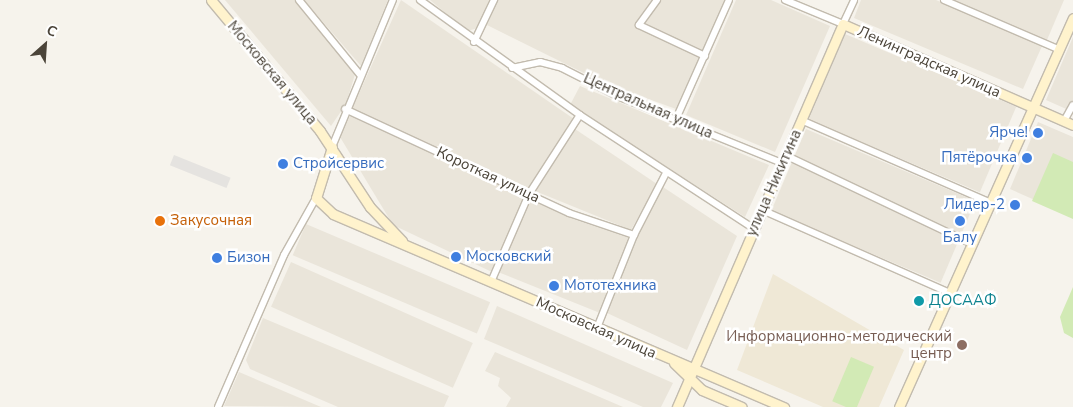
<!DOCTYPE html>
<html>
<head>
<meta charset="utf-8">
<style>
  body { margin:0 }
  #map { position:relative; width:1073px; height:407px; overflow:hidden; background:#f6f3ec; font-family:"Nunito Sans",sans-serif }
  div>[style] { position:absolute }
  .residential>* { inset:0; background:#eae5da; transform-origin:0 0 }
  .education>* { inset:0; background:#efe8d6 }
  .green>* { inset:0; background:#d2eab5; transform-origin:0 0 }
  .parking>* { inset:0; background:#e5e3e0; transform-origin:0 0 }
  .roads { filter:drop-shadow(1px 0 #c2bbae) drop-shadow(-1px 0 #c2bbae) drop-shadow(0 1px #c2bbae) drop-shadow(0 -1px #c2bbae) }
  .street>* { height:6px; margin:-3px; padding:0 3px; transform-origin:3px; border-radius:3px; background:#fff }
  .secondary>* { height:9px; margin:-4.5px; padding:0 4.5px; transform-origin:4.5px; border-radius:4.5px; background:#fff3cd }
  .dots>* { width:14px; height:14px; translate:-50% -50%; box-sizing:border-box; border:2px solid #fff; border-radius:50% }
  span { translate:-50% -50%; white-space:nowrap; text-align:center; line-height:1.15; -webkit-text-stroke:5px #fff; paint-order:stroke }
  .street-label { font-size:15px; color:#4b4439 }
  .shop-label { font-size:15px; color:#366cbe }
  .right { translate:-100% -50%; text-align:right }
  .left { translate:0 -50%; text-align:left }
  .food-label { font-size:15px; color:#c56008 }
  .culture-label { font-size:15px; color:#0d838f }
  .education-label { font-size:15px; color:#785e54 }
  .north { position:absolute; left:20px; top:20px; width:50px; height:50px; -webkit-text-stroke:4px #fff; paint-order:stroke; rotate:26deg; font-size:14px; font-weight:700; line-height:20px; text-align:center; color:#4b4439 }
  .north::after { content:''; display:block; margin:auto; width:18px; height:22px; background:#4b4439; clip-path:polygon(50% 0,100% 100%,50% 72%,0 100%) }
</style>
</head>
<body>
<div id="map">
  <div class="residential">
    <i style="clip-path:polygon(225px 0,295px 0,356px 71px,346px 104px,331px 126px)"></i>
    <i style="clip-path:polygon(304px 0,388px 0,361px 66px)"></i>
    <i style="clip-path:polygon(401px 0,574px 119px,529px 189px,352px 109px)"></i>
    <i style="clip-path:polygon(430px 0,489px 0,478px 28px,467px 31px)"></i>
    <i style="clip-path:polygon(498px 0,725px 0,676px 109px,602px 82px,487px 25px)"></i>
    <i style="clip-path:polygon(736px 0,771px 0,830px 26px,775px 152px,686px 115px)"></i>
    <i style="clip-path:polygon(861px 0,936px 0,1042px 46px,1023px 89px,854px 18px)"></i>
    <i style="clip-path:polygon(953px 0,1064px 0,1047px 40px)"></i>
    <i style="left:845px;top:34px;width:186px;height:93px;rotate:23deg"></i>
    <i style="clip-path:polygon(1073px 37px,1073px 112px,1046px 100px)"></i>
    <i style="clip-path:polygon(580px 86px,769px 165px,745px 217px,570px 105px)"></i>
    <i style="clip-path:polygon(350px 116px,525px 195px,492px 272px,393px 225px,340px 137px)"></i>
    <i style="clip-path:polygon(1038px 122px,1073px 137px,1073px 217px,1010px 189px)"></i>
    <i style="clip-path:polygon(575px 129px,657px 184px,631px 230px,535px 191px)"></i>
    <i style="left:806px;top:129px;width:184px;height:89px;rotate:23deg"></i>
    <i style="clip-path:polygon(663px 187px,737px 236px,687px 350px,607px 313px,636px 238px)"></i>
    <i style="clip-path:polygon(531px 198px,576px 220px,630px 238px,600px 313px,498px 272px)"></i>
    <i style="left:306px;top:224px;width:200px;height:34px;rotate:23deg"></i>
    <i style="left:291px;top:262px;width:199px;height:49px;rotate:24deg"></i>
    <i style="clip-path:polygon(497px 306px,673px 383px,661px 407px,643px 407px,484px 339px)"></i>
    <i style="clip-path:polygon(263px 318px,449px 396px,444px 407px,338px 407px,250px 369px,246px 360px)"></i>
    <i style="clip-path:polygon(495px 352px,623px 407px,506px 407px,511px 398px,498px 386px,500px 378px,485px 371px)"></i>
    <i style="clip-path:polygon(239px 372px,321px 407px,224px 406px)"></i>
  </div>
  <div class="education">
    <i style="clip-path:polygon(773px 274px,904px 350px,879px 407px,823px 407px,737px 370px)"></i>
  </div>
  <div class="green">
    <i style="clip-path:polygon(1053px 153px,1073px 162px,1073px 219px,1032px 201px)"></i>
    <i style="clip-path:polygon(1073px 287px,1073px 338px,1064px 333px,1060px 317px)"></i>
    <i style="left:851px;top:357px;width:25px;height:48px;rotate:23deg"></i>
  </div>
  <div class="parking">
    <i style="left:174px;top:155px;width:61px;height:11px;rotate:22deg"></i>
  </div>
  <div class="roads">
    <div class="street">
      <i style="left:299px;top:0;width:98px;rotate:50.8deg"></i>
      <i style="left:420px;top:0;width:197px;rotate:35.7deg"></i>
      <i style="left:580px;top:115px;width:207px;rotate:33.2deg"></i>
      <i style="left:657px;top:0;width:31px;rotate:126deg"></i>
      <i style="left:639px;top:25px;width:73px;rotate:25.2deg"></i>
      <i style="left:785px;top:0;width:63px;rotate:22.5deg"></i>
      <i style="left:843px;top:24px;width:26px;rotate:-65deg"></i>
      <i style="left:944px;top:0;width:124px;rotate:23.3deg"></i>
      <i style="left:474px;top:42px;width:47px;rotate:-64.5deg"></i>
      <i style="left:512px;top:68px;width:29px;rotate:-12deg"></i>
      <i style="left:540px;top:62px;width:23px;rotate:15deg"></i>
      <i style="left:562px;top:68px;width:62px;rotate:27deg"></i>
      <i style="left:617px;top:96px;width:178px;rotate:22.1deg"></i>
      <i style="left:345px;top:109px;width:247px;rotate:24.9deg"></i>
      <i style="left:569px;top:213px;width:69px;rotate:18.7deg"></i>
      <i style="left:676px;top:119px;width:130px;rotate:-66deg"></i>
      <i style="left:801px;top:120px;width:205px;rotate:23.6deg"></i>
      <i style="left:1064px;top:121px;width:18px;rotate:-61deg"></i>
      <i style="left:332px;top:147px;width:159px;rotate:-67.5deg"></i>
      <i style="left:787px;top:156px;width:205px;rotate:25.4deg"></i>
      <i style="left:762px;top:210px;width:206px;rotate:23.8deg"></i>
      <i style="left:491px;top:282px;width:96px;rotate:-66.6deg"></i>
      <i style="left:529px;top:194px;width:94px;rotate:-57.2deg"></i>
      <i style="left:597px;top:328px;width:100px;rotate:-68.3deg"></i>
      <i style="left:634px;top:235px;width:70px;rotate:-62.7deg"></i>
      <i style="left:218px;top:407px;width:166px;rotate:-66.5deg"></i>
      <i style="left:284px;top:255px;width:65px;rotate:-60.7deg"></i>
    </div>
    <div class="secondary">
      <i style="left:211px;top:0;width:170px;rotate:50.2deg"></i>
      <i style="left:320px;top:131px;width:91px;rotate:56.7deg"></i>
      <i style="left:370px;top:207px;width:47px;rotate:46.7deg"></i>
      <i style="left:332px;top:147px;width:53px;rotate:107.4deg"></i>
      <i style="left:316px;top:198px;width:23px;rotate:43deg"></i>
      <i style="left:333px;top:214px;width:491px;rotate:23.2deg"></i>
      <i style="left:674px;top:363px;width:39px;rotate:44deg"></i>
      <i style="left:702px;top:390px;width:43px;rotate:23deg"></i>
      <i style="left:677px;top:407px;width:417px;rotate:-66.6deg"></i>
      <i style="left:843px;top:24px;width:251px;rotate:23.7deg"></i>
      <i style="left:899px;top:407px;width:426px;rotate:-65.9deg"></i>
    </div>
  </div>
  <div class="dots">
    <i style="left:1038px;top:133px;background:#3f7fe0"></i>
    <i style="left:1027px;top:158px;background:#3f7fe0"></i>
    <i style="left:283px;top:164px;background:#3f7fe0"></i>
    <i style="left:1015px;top:205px;background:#3f7fe0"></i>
    <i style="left:160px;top:221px;background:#e8710a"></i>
    <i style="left:960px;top:221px;background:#3f7fe0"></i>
    <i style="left:456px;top:257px;background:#3f7fe0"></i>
    <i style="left:217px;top:258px;background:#3f7fe0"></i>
    <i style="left:554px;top:286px;background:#3f7fe0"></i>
    <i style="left:919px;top:301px;background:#0f9aa8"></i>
    <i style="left:962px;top:345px;background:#8d6e63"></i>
  </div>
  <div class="street-label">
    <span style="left:929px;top:62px;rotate:24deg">Ленинградская улица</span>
    <span style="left:272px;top:73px;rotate:50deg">Московская улица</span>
    <span style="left:648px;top:106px;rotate:24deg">Центральная улица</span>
    <span style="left:488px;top:175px;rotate:25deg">Короткая улица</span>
    <span style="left:774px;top:183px;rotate:-66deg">улица Никитина</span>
    <span style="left:596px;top:328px;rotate:24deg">Московская улица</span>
  </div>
  <div class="shop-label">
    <span class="right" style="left:1028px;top:133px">Ярче!</span>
    <span class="right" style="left:1017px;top:158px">Пятёрочка</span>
    <span class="left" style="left:293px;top:164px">Стройсервис</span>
    <span class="right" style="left:1005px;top:205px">Лидер-2</span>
    <span style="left:960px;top:238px">Балу</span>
    <span class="left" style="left:466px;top:257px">Московский</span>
    <span class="left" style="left:227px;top:258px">Бизон</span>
    <span class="left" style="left:564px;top:286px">Мототехника</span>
  </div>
  <div class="food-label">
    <span class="left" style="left:170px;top:221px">Закусочная</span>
  </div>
  <div class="culture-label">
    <span class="left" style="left:929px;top:301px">ДОСААФ</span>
  </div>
  <div class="education-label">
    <span class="right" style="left:952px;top:345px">Информационно-методический<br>центр</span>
  </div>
  <div class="north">С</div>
</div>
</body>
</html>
